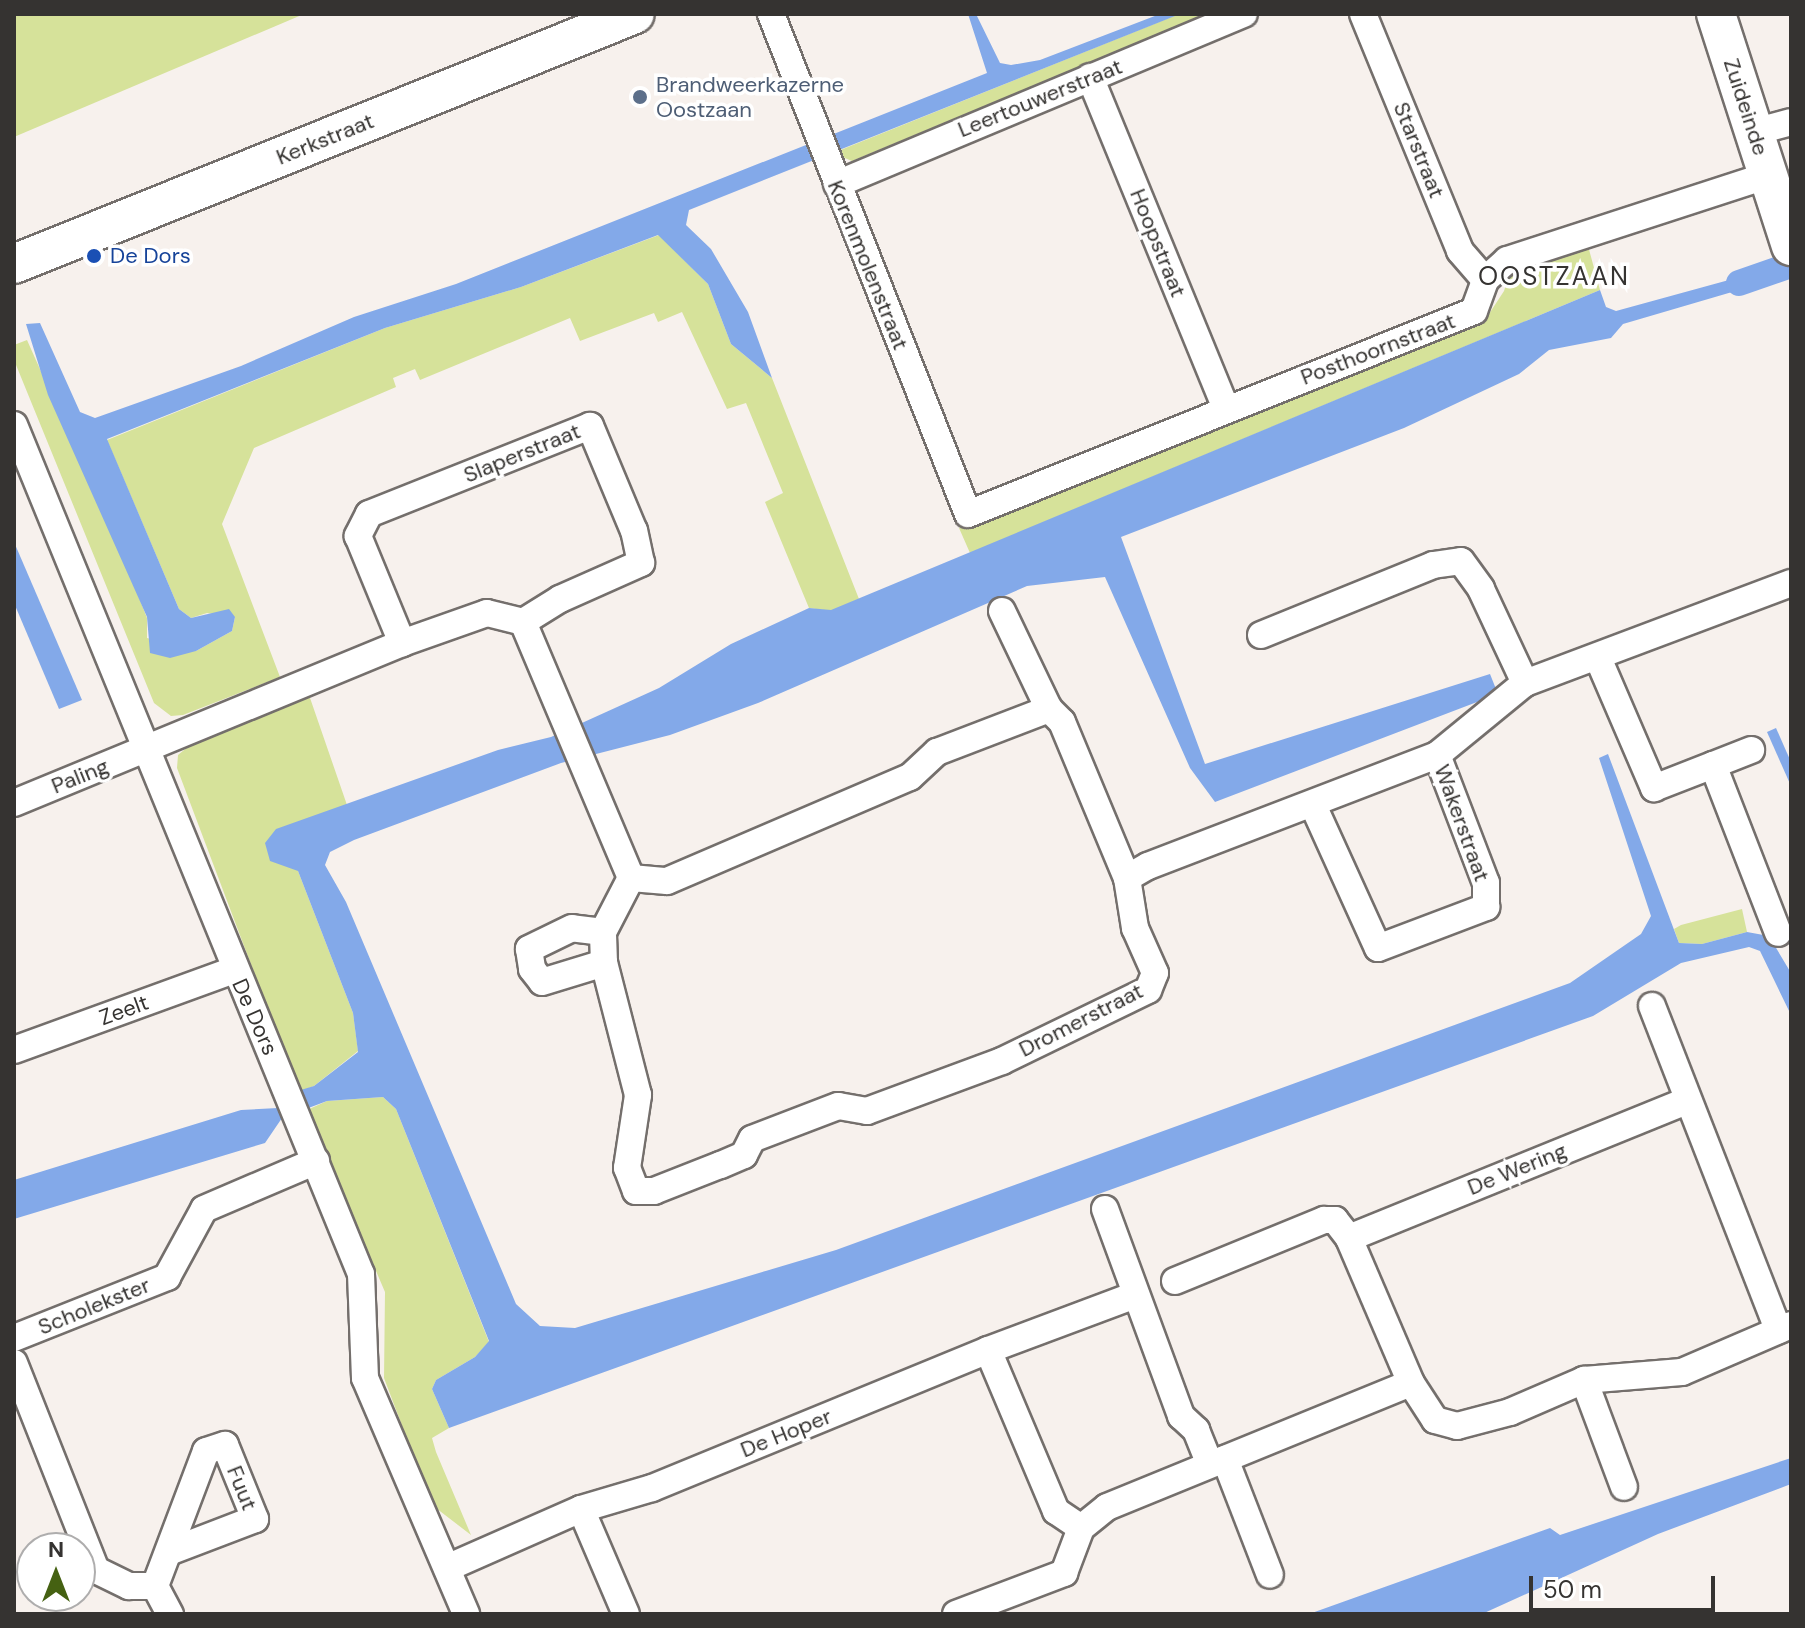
<!DOCTYPE html>
<html>
<head>
<meta charset="utf-8">
<style>
  body { margin:0 }
  #map { position:relative; width:1805px; height:1628px; overflow:hidden; background:#f7f1ed; font-family:"DM Sans",sans-serif }
  div>[style] { position:absolute }
  .green>* { inset:0; background:#d6e29a }
  .water>* { inset:0; background:#83a9e9 }
  .canal>* { height:26px; margin:-13px; padding:0 13px; transform-origin:13px; border-radius:13px; background:#83a9e9 }
  .roads { filter:drop-shadow(2px 0 #746f6c) drop-shadow(-2px 0 #746f6c) drop-shadow(0 2px #746f6c) drop-shadow(0 -2px #746f6c) }
  .street>* { height:26px; margin:-13px; padding:0 13px; transform-origin:13px; border-radius:13px; background:#fff }
  .secondary>* { height:38px; margin:-19px; padding:0 19px; transform-origin:19px; border-radius:19px; background:#fff }
  .dots>* { width:22px; height:22px; translate:-50% -50%; box-sizing:border-box; border:4px solid #fff; border-radius:50% }
  span { translate:-50% -50%; white-space:nowrap; text-align:center; line-height:1.15; -webkit-text-stroke:7px #fff; paint-order:stroke }
  .service-label { font-size:22px; color:#4e5e75 }
  .left { translate:0 -50%; text-align:left }
  .street-label { font-size:22px; color:#353331 }
  .transit-label { font-size:22px; color:#164399 }
  .quarter-label { font-size:26px; color:#353331; letter-spacing:2px }
  .frame { position:absolute; inset:0; border:16px solid #353331; pointer-events:none }
  .north { position:absolute; left:16px; top:1532px; width:80px; height:80px; box-sizing:border-box; background:#fff; border:2px solid #aeadad; border-radius:50%; rotate:0deg; font-size:22px; font-weight:700; line-height:32px; text-align:center; color:#353331 }
  .north::after { content:''; display:block; margin:auto; width:28px; height:36px; background:#456112; clip-path:polygon(50% 0,100% 100%,50% 72%,0 100%) }
  .scale { position:absolute; left:1529px; top:1576px; width:186px; height:36px; box-sizing:border-box; border:4px solid #353331; border-top:0; padding-left:10px; font-size:24px; line-height:28px; white-space:nowrap; color:#353331; -webkit-text-stroke:6px #fff; paint-order:stroke }
</style>
</head>
<body>
<div id="map">
  <div class="green">
    <i style="clip-path:polygon(14px 14px,304px 14px,14px 137px)"></i>
    <i style="clip-path:polygon(1179px 14px,1207px 14px,852px 161px,833px 153px)"></i>
    <i style="clip-path:polygon(659px 235px,708px 284px,731px 344px,772px 378px,859px 599px,831px 611px,809px 608px,765px 502px,783px 493px,746px 403px,727px 409px,682px 312px,658px 322px,654px 313px,580px 341px,570px 318px,420px 380px,415px 369px,393px 378px,396px 387px,254px 448px,222px 524px,280px 677px,183px 715px,171px 716px,154px 703px,14px 360px,14px 345px,27px 340px,117px 542px,147px 618px,147px 638px,196px 651px,232px 631px,235px 617px,207px 613px,191px 618px,179px 609px,107px 440px,385px 328px,521px 287px)"></i>
    <i style="clip-path:polygon(1587px 242px,1600px 290px,970px 553px,959px 528px,1487px 317px,1504px 291px,1512px 266px)"></i>
    <i style="clip-path:polygon(309px 695px,347px 805px,316px 816px,298px 871px,353px 1013px,358px 1051px,314px 1086px,299px 1092px,177px 768px,178px 755px,201px 736px)"></i>
    <i style="clip-path:polygon(1742px 909px,1747px 932px,1702px 944px,1679px 943px,1674px 929px,1681px 925px)"></i>
    <i style="clip-path:polygon(383px 1097px,396px 1109px,489px 1342px,475px 1357px,436px 1380px,432px 1389px,449px 1428px,432px 1438px,436px 1452px,471px 1535px,432px 1505px,384px 1378px,385px 1292px,307px 1110px,327px 1101px)"></i>
  </div>
  <div class="water">
    <i style="clip-path:polygon(968px 14px,976px 14px,1000px 63px,1011px 65px,1040px 60px,1160px 14px,1180px 14px,689px 210px,686px 225px,711px 249px,748px 312px,772px 378px,731px 344px,708px 284px,658px 235px,521px 287px,385px 328px,107px 439px,179px 609px,191px 618px,229px 609px,235px 617px,232px 631px,196px 651px,170px 658px,150px 653px,147px 617px,48px 395px,26px 324px,40px 323px,80px 412px,95px 418px,241px 366px,354px 317px,456px 284px,987px 73px)"></i>
    <i style="clip-path:polygon(1769px 269px,1773px 280px,1623px 324px,1611px 338px,1549px 350px,1519px 374px,1404px 428px,1121px 537px,1205px 764px,1490px 674px,1498px 694px,1215px 802px,1190px 768px,1105px 577px,1027px 586px,758px 703px,670px 735px,561px 763px,354px 840px,330px 852px,325px 865px,346px 902px,516px 1304px,540px 1326px,575px 1328px,836px 1250px,1570px 983px,1641px 934px,1651px 916px,1599px 758px,1608px 754px,1679px 943px,1702px 944px,1747px 932px,1769px 936px,1791px 973px,1791px 1015px,1760px 951px,1749px 947px,1681px 963px,1593px 1016px,449px 1428px,432px 1389px,436px 1380px,475px 1357px,489px 1341px,396px 1109px,383px 1097px,327px 1101px,282px 1118px,265px 1143px,14px 1219px,14px 1180px,241px 1110px,278px 1108px,274px 1098px,314px 1086px,358px 1052px,353px 1013px,298px 871px,270px 861px,265px 843px,276px 829px,498px 750px,551px 737px,659px 688px,731px 644px,809px 608px,831px 610px,1600px 290px,1606px 307px,1616px 311px)"></i>
    <i style="clip-path:polygon(14px 542px,82px 700px,59px 709px,14px 603px)"></i>
    <i style="clip-path:polygon(1776px 728px,1791px 762px,1791px 786px,1767px 732px)"></i>
    <i style="clip-path:polygon(1791px 1458px,1791px 1484px,1658px 1534px,1482px 1614px,1309px 1614px,1550px 1528px,1560px 1535px)"></i>
  </div>
  <div class="canal">
    <i style="left:1739px;top:283px;width:55px;rotate:-19.1deg"></i>
  </div>
  <div class="roads">
    <div class="street">
      <i style="left:771px;top:14px;width:537px;rotate:68.5deg"></i>
      <i style="left:968px;top:514px;width:545px;rotate:-21.86deg"></i>
      <i style="left:1474px;top:311px;width:33px;rotate:-70deg"></i>
      <i style="left:1485px;top:280px;width:30px;rotate:-42deg"></i>
      <i style="left:1507px;top:260px;width:274px;rotate:-18deg"></i>
      <i style="left:1363px;top:14px;width:256px;rotate:67.7deg"></i>
      <i style="left:1460px;top:251px;width:38px;rotate:49deg"></i>
      <i style="left:1090px;top:77px;width:359px;rotate:67.7deg"></i>
      <i style="left:1754px;top:132px;width:38px;rotate:-15deg"></i>
      <i style="left:837px;top:184px;width:441px;rotate:-22.7deg"></i>
      <i style="left:14px;top:425px;width:917px;rotate:67.77deg"></i>
      <i style="left:361px;top:1274px;width:104px;rotate:87.8deg"></i>
      <i style="left:365px;top:1378px;width:257px;rotate:66.8deg"></i>
      <i style="left:1002px;top:611px;width:109px;rotate:64.4deg"></i>
      <i style="left:1049px;top:709px;width:18px;rotate:45deg"></i>
      <i style="left:1062px;top:722px;width:169px;rotate:67.4deg"></i>
      <i style="left:1127px;top:878px;width:51px;rotate:80.9deg"></i>
      <i style="left:1135px;top:928px;width:49px;rotate:66deg"></i>
      <i style="left:1155px;top:973px;width:18px;rotate:112deg"></i>
      <i style="left:1148px;top:990px;width:162px;rotate:154.1deg"></i>
      <i style="left:1002px;top:1061px;width:144px;rotate:159.7deg"></i>
      <i style="left:867px;top:1111px;width:29px;rotate:-170deg"></i>
      <i style="left:838px;top:1106px;width:92px;rotate:159deg"></i>
      <i style="left:752px;top:1139px;width:18px;rotate:117deg"></i>
      <i style="left:744px;top:1155px;width:26px;rotate:157deg"></i>
      <i style="left:720px;top:1165px;width:71px;rotate:158.5deg"></i>
      <i style="left:654px;top:1191px;width:18px;rotate:180deg"></i>
      <i style="left:636px;top:1191px;width:25px;rotate:-111deg"></i>
      <i style="left:627px;top:1168px;width:74px;rotate:-81.4deg"></i>
      <i style="left:638px;top:1095px;width:136px;rotate:-104.4deg"></i>
      <i style="left:604px;top:963px;width:31px;rotate:-92deg"></i>
      <i style="left:603px;top:932px;width:61px;rotate:-62.6deg"></i>
      <i style="left:631px;top:878px;width:36px;rotate:5deg"></i>
      <i style="left:667px;top:881px;width:264px;rotate:-23.2deg"></i>
      <i style="left:910px;top:777px;width:37px;rotate:-43deg"></i>
      <i style="left:937px;top:752px;width:120px;rotate:-21deg"></i>
      <i style="left:523px;top:622px;width:278px;rotate:67.1deg"></i>
      <i style="left:1261px;top:635px;width:186px;rotate:-22.1deg"></i>
      <i style="left:1433px;top:565px;width:28px;rotate:-8deg"></i>
      <i style="left:1461px;top:561px;width:34px;rotate:54deg"></i>
      <i style="left:1481px;top:589px;width:104px;rotate:64.9deg"></i>
      <i style="left:1598px;top:658px;width:142px;rotate:66.7deg"></i>
      <i style="left:1654px;top:788px;width:63px;rotate:-21.3deg"></i>
      <i style="left:1713px;top:765px;width:180px;rotate:68.8deg"></i>
      <i style="left:1713px;top:765px;width:41px;rotate:-21.5deg"></i>
      <i style="left:14px;top:803px;width:420px;rotate:-22.4deg"></i>
      <i style="left:402px;top:643px;width:90px;rotate:-19.4deg"></i>
      <i style="left:487px;top:613px;width:37px;rotate:14deg"></i>
      <i style="left:523px;top:622px;width:44px;rotate:-31.9deg"></i>
      <i style="left:560px;top:599px;width:89px;rotate:-24deg"></i>
      <i style="left:641px;top:563px;width:33px;rotate:-102deg"></i>
      <i style="left:634px;top:531px;width:114px;rotate:-112.7deg"></i>
      <i style="left:590px;top:426px;width:238px;rotate:158.3deg"></i>
      <i style="left:369px;top:514px;width:25px;rotate:117deg"></i>
      <i style="left:358px;top:536px;width:116px;rotate:67.6deg"></i>
      <i style="left:1313px;top:805px;width:157px;rotate:65.6deg"></i>
      <i style="left:1378px;top:948px;width:116px;rotate:-20.8deg"></i>
      <i style="left:1486px;top:907px;width:24px;rotate:-90deg"></i>
      <i style="left:1486px;top:883px;width:137px;rotate:-110.9deg"></i>
      <i style="left:1127px;top:878px;width:24px;rotate:-30deg"></i>
      <i style="left:1148px;top:866px;width:310px;rotate:-21deg"></i>
      <i style="left:1437px;top:755px;width:114px;rotate:-39.3deg"></i>
      <i style="left:1525px;top:683px;width:284px;rotate:-20.6deg"></i>
      <i style="left:603px;top:932px;width:31px;rotate:-173deg"></i>
      <i style="left:572px;top:928px;width:48px;rotate:154deg"></i>
      <i style="left:529px;top:949px;width:20px;rotate:81deg"></i>
      <i style="left:532px;top:969px;width:16px;rotate:52deg"></i>
      <i style="left:542px;top:982px;width:65px;rotate:-17deg"></i>
      <i style="left:1652px;top:1006px;width:348px;rotate:68.7deg"></i>
      <i style="left:14px;top:1050px;width:234px;rotate:-20deg"></i>
      <i style="left:1105px;top:1209px;width:221px;rotate:69.8deg"></i>
      <i style="left:1181px;top:1416px;width:21px;rotate:43deg"></i>
      <i style="left:1196px;top:1430px;width:37px;rotate:68deg"></i>
      <i style="left:1175px;top:1281px;width:161px;rotate:-22.3deg"></i>
      <i style="left:1324px;top:1220px;width:11px"></i>
      <i style="left:1335px;top:1220px;width:23px;rotate:52deg"></i>
      <i style="left:14px;top:1338px;width:165px;rotate:-21.7deg"></i>
      <i style="left:167px;top:1277px;width:77px;rotate:-61.4deg"></i>
      <i style="left:204px;top:1209px;width:122px;rotate:-23.2deg"></i>
      <i style="left:988px;top:1350px;width:175px;rotate:67.1deg"></i>
      <i style="left:1056px;top:1511px;width:30px;rotate:34deg"></i>
      <i style="left:14px;top:1363px;width:223px;rotate:68.4deg"></i>
      <i style="left:96px;top:1570px;width:37px;rotate:26deg"></i>
      <i style="left:129px;top:1586px;width:26px"></i>
      <i style="left:155px;top:1586px;width:32px;rotate:62deg"></i>
      <i style="left:1584px;top:1380px;width:114px;rotate:69.5deg"></i>
      <i style="left:1411px;top:1383px;width:158px;rotate:-113.2deg"></i>
      <i style="left:1349px;top:1238px;width:364px;rotate:-22.1deg"></i>
      <i style="left:1225px;top:1459px;width:124px;rotate:68.8deg"></i>
      <i style="left:581px;top:1509px;width:114px;rotate:66.8deg"></i>
      <i style="left:447px;top:1568px;width:146px;rotate:-23.8deg"></i>
      <i style="left:581px;top:1509px;width:74px;rotate:-16.5deg"></i>
      <i style="left:652px;top:1488px;width:363px;rotate:-22.3deg"></i>
      <i style="left:988px;top:1350px;width:157px;rotate:-20.5deg"></i>
      <i style="left:155px;top:1586px;width:144px;rotate:-69.3deg"></i>
      <i style="left:206px;top:1451px;width:20px;rotate:-18deg"></i>
      <i style="left:225px;top:1445px;width:80px;rotate:67.9deg"></i>
      <i style="left:255px;top:1519px;width:92px;rotate:159deg"></i>
      <i style="left:956px;top:1614px;width:116px;rotate:-20.8deg"></i>
      <i style="left:1064px;top:1573px;width:48px;rotate:-69.3deg"></i>
      <i style="left:1081px;top:1528px;width:33px;rotate:-39deg"></i>
      <i style="left:1107px;top:1507px;width:328px;rotate:-22.2deg"></i>
      <i style="left:1411px;top:1383px;width:44px;rotate:57deg"></i>
      <i style="left:1435px;top:1420px;width:23px;rotate:15deg"></i>
      <i style="left:1457px;top:1426px;width:55px;rotate:-14.8deg"></i>
      <i style="left:1510px;top:1412px;width:81px;rotate:-23.4deg"></i>
      <i style="left:1584px;top:1380px;width:98px;rotate:-4.7deg"></i>
      <i style="left:1682px;top:1372px;width:119px;rotate:-23.3deg"></i>
    </div>
    <div class="secondary">
      <i style="left:1716px;top:14px;width:244px;rotate:72.1deg"></i>
      <i style="left:14px;top:264px;width:669px;rotate:-21.93deg"></i>
    </div>
  </div>
  <div class="dots">
    <i style="left:640px;top:97px;background:#5c6f8a"></i>
    <i style="left:94px;top:256px;background:#1a4fb4"></i>
  </div>
  <div class="service-label">
    <span class="left" style="left:656px;top:97px">Brandweerkazerne<br>Oostzaan</span>
  </div>
  <div class="street-label">
    <span style="left:1040px;top:98px;rotate:-22deg">Leertouwerstraat</span>
    <span style="left:1746px;top:107px;rotate:72deg">Zuideinde</span>
    <span style="left:325px;top:139px;rotate:-22deg">Kerkstraat</span>
    <span style="left:1419px;top:150px;rotate:68deg">Starstraat</span>
    <span style="left:1158px;top:243px;rotate:68deg">Hoopstraat</span>
    <span style="left:868px;top:265px;rotate:68deg">Korenmolenstraat</span>
    <span style="left:1378px;top:349px;rotate:-21deg">Posthoornstraat</span>
    <span style="left:522px;top:453px;rotate:-22deg">Slaperstraat</span>
    <span style="left:80px;top:776px;rotate:-22deg">Paling</span>
    <span style="left:1462px;top:823px;rotate:70deg">Wakerstraat</span>
    <span style="left:124px;top:1010px;rotate:-20deg">Zeelt</span>
    <span style="left:255px;top:1017px;rotate:66deg">De Dors</span>
    <span style="left:1081px;top:1020px;rotate:-27deg">Dromerstraat</span>
    <span style="left:1517px;top:1169px;rotate:-22deg">De Wering</span>
    <span style="left:94px;top:1306px;rotate:-22deg">Scholekster</span>
    <span style="left:786px;top:1433px;rotate:-22deg">De Hoper</span>
    <span style="left:242px;top:1488px;rotate:68deg">Fuut</span>
  </div>
  <div class="transit-label">
    <span class="left" style="left:110px;top:256px">De Dors</span>
  </div>
  <div class="quarter-label">
    <span style="left:1554px;top:277px">OOSTZAAN</span>
  </div>
  <div class="frame"></div>
  <div class="north">N</div>
  <div class="scale">50 m</div>
</div>
</body>
</html>
